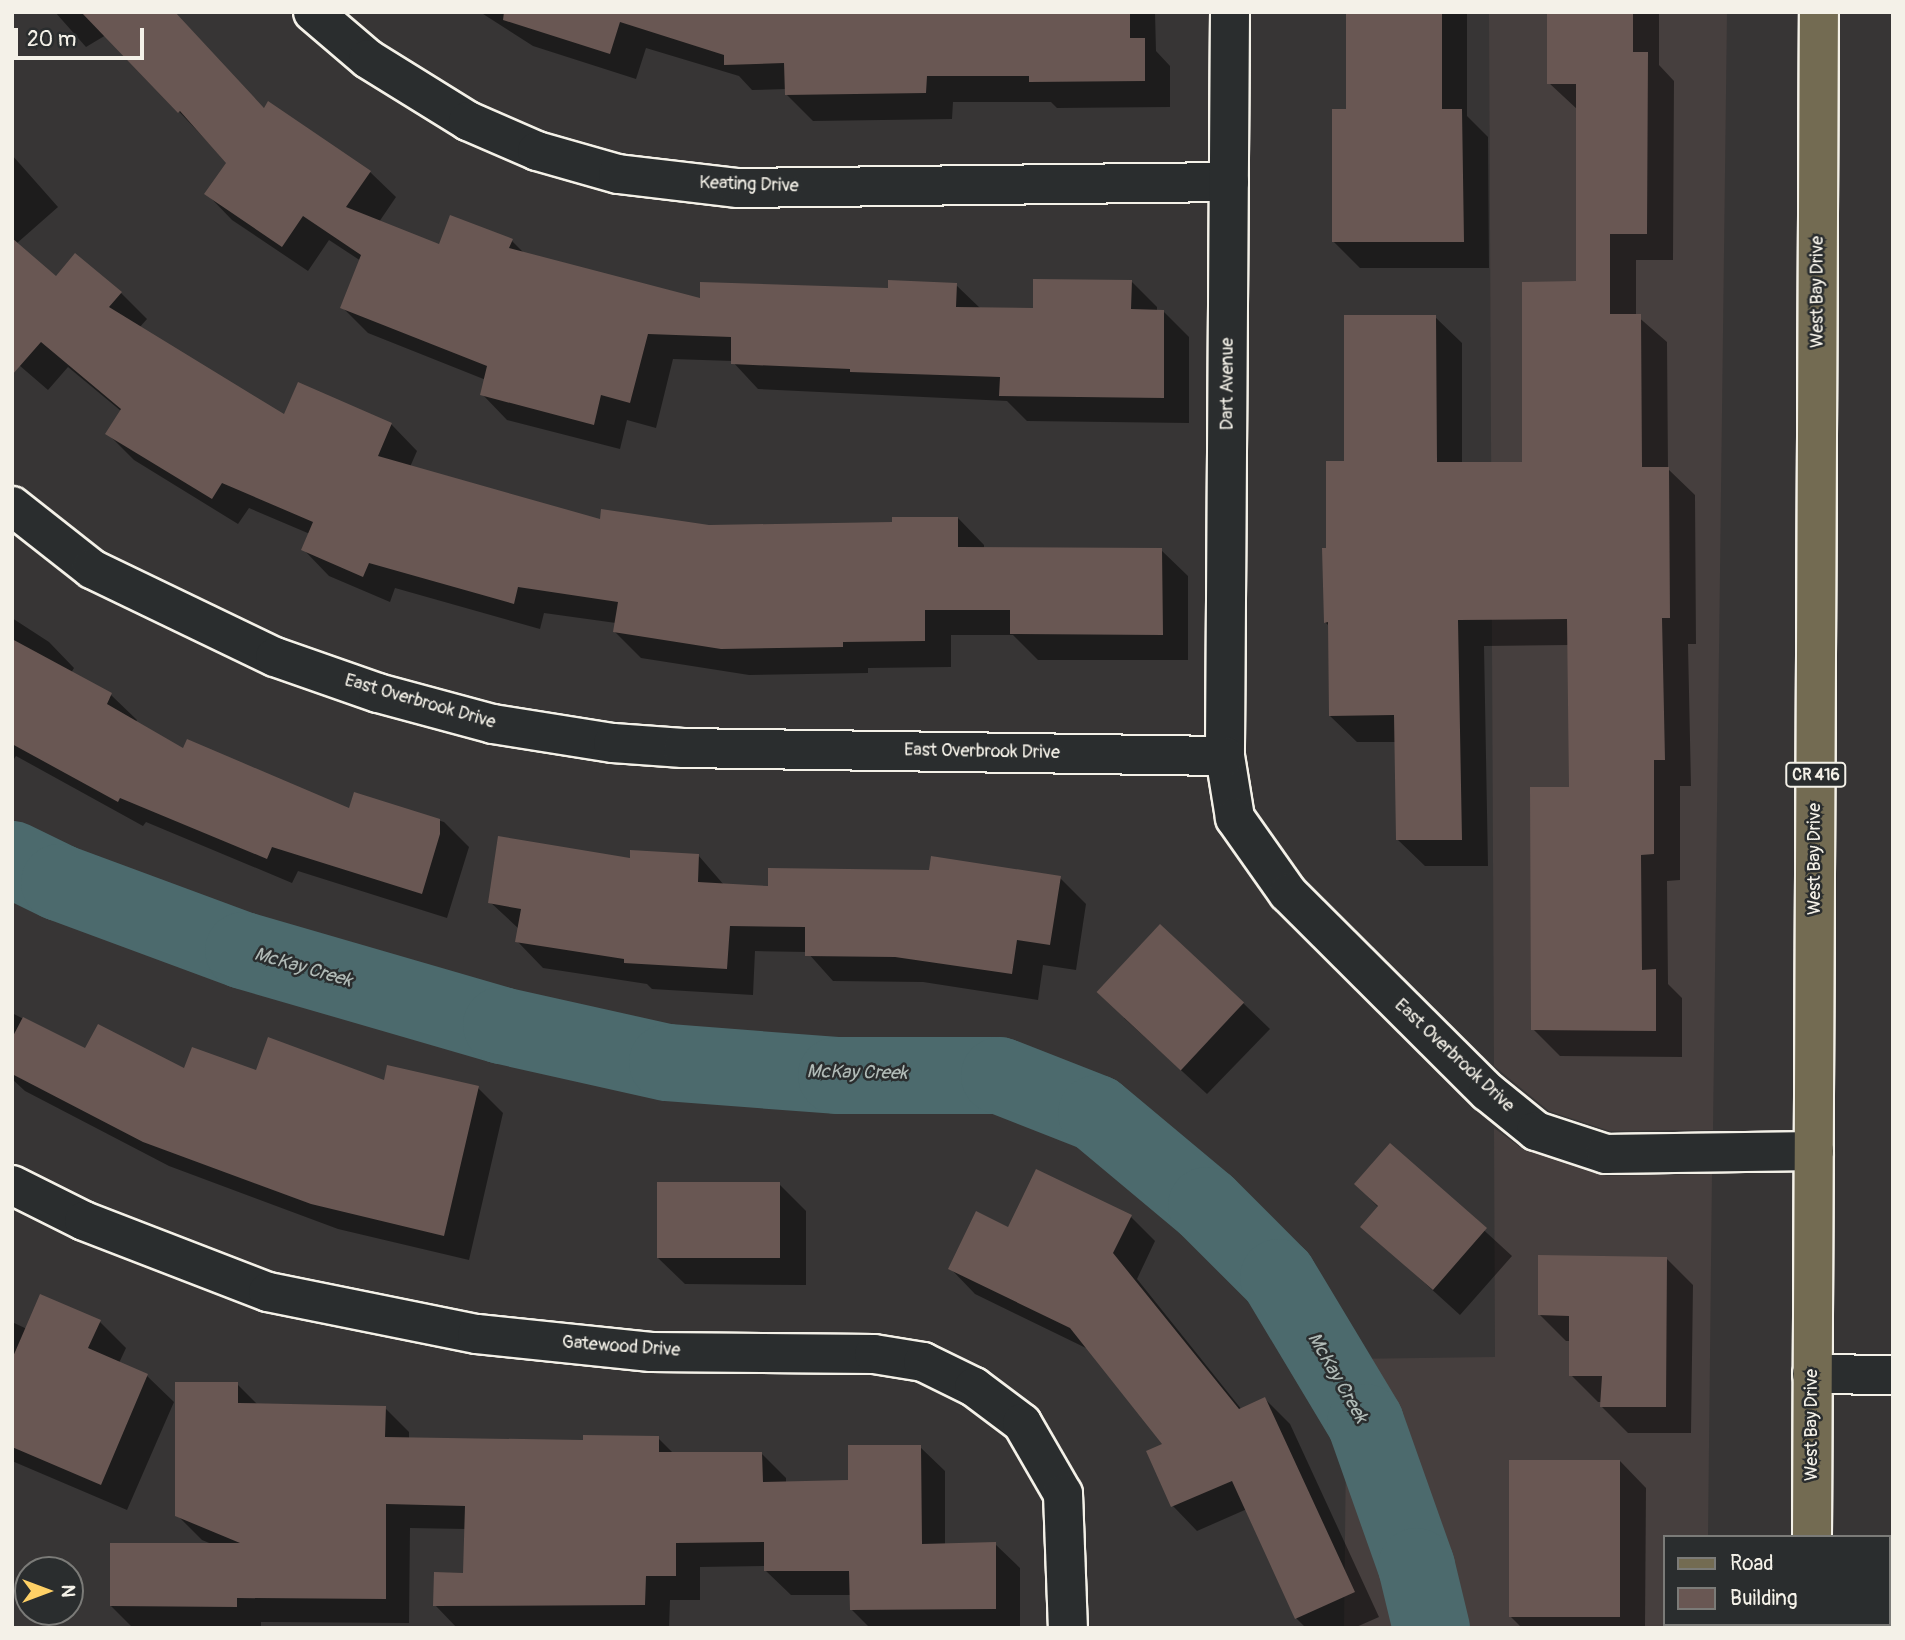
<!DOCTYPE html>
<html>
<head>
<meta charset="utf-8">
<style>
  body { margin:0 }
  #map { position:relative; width:1905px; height:1640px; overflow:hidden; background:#373535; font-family:Pangolin,sans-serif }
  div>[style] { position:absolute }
  .built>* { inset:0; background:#463f3e }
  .shadow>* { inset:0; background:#0007 }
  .river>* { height:77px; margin:-38.5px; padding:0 38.5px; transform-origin:38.5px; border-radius:38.5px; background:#4c6a6d }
  .building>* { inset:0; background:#695753; transform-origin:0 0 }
  .roads { filter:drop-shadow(2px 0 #f4f1e8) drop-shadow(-2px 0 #f4f1e8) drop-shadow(0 2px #f4f1e8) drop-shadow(0 -2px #f4f1e8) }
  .street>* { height:38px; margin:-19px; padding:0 19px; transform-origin:19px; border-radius:19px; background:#2a2d2e }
  .primary>* { height:38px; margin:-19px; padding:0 19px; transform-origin:19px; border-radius:19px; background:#736b52 }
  span { translate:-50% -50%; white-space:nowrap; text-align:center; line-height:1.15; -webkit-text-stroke:5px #2a2d2e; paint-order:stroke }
  .shield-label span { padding:2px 5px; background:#2a2d2e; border:2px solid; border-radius:5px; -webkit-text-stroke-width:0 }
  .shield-label { font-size:16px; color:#f4f1e8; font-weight:700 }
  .street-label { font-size:18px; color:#f4f1e8 }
  .water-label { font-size:19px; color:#b1bbb7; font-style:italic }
  .frame { position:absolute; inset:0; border:14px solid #f4f1e8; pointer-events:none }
  .legend { position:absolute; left:1663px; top:1535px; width:228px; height:91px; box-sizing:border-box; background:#2a2d2e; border:2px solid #7b7b78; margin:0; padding:9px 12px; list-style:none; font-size:21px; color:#f4f1e8 }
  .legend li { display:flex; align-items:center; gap:14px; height:35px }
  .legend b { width:35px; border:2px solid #7b7b78 }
  .north { position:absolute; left:14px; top:1556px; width:70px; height:70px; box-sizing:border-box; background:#2a2d2e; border:2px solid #7b7b78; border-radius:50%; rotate:90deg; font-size:19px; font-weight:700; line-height:28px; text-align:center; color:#f4f1e8 }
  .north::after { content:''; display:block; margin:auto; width:24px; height:32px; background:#ffd166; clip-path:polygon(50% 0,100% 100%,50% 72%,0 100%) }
  .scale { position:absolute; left:14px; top:28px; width:130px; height:32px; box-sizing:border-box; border:4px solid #f4f1e8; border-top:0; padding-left:9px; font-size:21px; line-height:24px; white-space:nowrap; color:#f4f1e8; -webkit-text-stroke:5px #2a2d2e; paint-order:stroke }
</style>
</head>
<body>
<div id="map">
  <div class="built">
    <i style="clip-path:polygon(1489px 12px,1727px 12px,1713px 1130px,1610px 1131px,1549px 1111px,1494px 1066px)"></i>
    <i style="clip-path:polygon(1494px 1128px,1520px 1147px,1607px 1176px,1712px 1174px,1708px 1537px,1665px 1537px,1665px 1624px,1707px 1624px,1707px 1628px,1344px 1628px,1347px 1359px,1495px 1357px)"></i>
  </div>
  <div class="shadow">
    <i style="clip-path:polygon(55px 12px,153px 12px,265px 109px,370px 172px,396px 197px,379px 222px,440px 246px,512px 241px,525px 254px,702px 300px,956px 285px,981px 309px,1034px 310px,1131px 281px,1157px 307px,1157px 311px,1163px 311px,1189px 337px,1189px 423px,1027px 421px,1007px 401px,758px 389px,732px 361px,673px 359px,656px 428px,627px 420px,620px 449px,507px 420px,482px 394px,486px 380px,368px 333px,342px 307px,361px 261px,329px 240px,308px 271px,232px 220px,207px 194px,228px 163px,106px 35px,86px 47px)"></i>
    <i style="clip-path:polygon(480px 12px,1155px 12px,1156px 51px,1170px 66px,1170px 107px,1057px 108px,1051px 102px,953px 102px,952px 119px,813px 121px,786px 94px,786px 89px,752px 90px,739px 76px,646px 48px,636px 79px,533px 46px)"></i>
    <i style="clip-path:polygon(1348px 12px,1467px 12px,1467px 116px,1488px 137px,1489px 268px,1360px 268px,1333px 241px,1348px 111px)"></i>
    <i style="clip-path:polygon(1549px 12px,1659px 12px,1659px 65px,1674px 81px,1673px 260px,1636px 260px,1636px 315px,1667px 342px,1668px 469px,1695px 495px,1696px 644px,1688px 644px,1691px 786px,1680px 786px,1680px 880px,1667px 881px,1668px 984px,1682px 998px,1682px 1057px,1560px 1056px,1533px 1029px,1571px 789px,1569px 645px,1484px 646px,1488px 866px,1425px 866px,1398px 840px,1396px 742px,1357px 742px,1330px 716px,1329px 626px,1325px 622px,1328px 550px,1346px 463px,1435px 317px,1462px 343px,1462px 463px,1524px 464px,1578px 283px,1578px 110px,1549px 83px)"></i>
    <i style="clip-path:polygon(12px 155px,58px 207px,16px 244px,56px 278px,121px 293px,147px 319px,139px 328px,285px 417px,391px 424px,417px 451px,410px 467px,601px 521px,709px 527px,894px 524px,958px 518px,984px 545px,984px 549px,1161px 550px,1188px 576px,1188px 660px,1038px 660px,1013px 635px,951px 635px,951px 667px,868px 668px,868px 673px,749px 675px,641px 658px,615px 632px,616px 623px,544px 613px,540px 629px,395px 588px,390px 602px,329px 576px,303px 549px,310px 534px,249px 508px,238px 524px,134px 460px,108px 434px,121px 411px,68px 367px,48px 390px,12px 359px)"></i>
    <i style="clip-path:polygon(12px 618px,49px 642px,74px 668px,71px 673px,111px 695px,137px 720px,135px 723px,184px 751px,350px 810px,355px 795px,444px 822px,469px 847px,447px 918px,298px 871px,292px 883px,146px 822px,143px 826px,16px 756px,12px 762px)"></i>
    <i style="clip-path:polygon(698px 855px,724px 885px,770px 888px,1060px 878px,1086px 904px,1076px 970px,1043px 965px,1038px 1000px,923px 982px,833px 981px,807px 952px,755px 951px,753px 995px,652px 989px,647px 984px,543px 968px,517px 941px,519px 929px,490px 902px,631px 860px)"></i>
    <i style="clip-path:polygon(1243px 1003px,1270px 1029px,1207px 1094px,1124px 1018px)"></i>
    <i style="clip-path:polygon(12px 1013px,86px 1051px,185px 1070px,478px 1088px,503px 1113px,469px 1260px,338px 1229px,169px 1166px,25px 1091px,12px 1079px)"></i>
    <i style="clip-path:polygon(1391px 1145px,1512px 1256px,1460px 1315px,1363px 1227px,1379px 1208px,1356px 1184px)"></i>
    <i style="clip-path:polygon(780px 1185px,806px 1211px,806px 1285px,685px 1284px,658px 1258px)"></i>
    <i style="clip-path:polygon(1131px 1217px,1155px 1241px,1137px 1279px,1242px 1410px,1265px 1399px,1290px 1424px,1379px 1617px,1354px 1628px,1306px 1628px,1296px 1618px,1247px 1509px,1197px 1531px,1173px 1506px,1165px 1445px,1088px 1349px,975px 1294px,951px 1269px,1009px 1230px)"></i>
    <i style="clip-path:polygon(1666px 1258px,1693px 1285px,1691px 1433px,1628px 1433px,1602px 1407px,1602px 1402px,1598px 1402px,1571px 1375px,1571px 1341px,1566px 1341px,1540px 1315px)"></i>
    <i style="clip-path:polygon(12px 1322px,27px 1329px,100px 1322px,126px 1348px,119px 1363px,147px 1376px,174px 1402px,127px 1510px,12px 1461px)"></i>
    <i style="clip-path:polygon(237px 1384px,258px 1405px,385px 1408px,409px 1432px,409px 1439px,585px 1442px,658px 1438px,674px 1454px,762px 1454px,786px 1478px,786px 1483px,850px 1482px,920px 1447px,945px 1471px,945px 1545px,995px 1544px,1020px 1568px,1020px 1628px,870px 1628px,852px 1610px,852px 1595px,791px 1595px,766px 1571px,766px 1566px,700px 1567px,700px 1600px,670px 1600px,669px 1628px,457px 1628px,435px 1605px,465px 1574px,466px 1529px,410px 1528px,409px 1623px,261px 1622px,261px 1628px,133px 1628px,111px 1606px,214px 1545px,202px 1540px,177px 1515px)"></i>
    <i style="clip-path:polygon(1620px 1461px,1646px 1488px,1645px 1628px,1522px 1628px,1510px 1616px)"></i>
  </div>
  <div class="river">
    <i style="left:12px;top:859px;width:52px;rotate:26.1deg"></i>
    <i style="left:59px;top:882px;width:196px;rotate:20.3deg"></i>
    <i style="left:243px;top:950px;width:269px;rotate:16.2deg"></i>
    <i style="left:501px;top:1025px;width:170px;rotate:12.6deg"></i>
    <i style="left:667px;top:1062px;width:169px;rotate:4.4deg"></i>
    <i style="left:836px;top:1075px;width:163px"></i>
    <i style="left:999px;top:1075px;width:104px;rotate:21.4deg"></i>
    <i style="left:1096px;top:1113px;width:143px;rotate:39.9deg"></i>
    <i style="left:1206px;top:1205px;width:102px;rotate:45deg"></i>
    <i style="left:1278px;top:1277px;width:169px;rotate:59deg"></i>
    <i style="left:1365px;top:1422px;width:153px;rotate:70.5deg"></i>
    <i style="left:1416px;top:1566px;width:64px;rotate:76.4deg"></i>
  </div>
  <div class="building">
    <i style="clip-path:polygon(81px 12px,175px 12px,264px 108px,268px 101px,371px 171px,346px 207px,439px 244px,450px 215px,513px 239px,509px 248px,700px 298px,700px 282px,888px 288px,888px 280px,957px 283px,956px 307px,1033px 308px,1033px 279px,1132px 280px,1131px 309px,1164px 310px,1164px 398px,999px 396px,1000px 377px,850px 372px,850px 369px,731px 364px,731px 337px,648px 334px,630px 403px,601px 395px,594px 425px,480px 395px,487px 366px,340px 308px,361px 255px,303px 216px,282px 247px,204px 194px,226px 163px,180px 111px,178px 113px)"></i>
    <i style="clip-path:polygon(504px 12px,1130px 12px,1130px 38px,1145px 38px,1145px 81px,1029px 82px,1029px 76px,927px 76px,926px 93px,785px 95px,784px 63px,724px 65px,724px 55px,620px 22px,610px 54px,503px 20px)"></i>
    <i style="clip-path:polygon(1346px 12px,1442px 12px,1442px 109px,1462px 109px,1464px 242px,1332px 242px,1332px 109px,1346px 109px)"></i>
    <i style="clip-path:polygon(1547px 12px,1633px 12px,1633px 52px,1648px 52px,1647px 234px,1610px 234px,1610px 314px,1641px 314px,1642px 467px,1669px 467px,1670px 618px,1662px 618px,1665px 760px,1654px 760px,1654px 854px,1641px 855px,1642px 970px,1656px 969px,1656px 1031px,1531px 1030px,1530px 787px,1569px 787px,1567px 619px,1458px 620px,1462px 840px,1396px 840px,1394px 715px,1329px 716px,1328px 622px,1324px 623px,1322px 548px,1326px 548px,1326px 461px,1344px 461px,1344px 315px,1436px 315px,1437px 462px,1522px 462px,1522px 282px,1576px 281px,1576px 84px,1547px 84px)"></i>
    <i style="clip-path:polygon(12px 238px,56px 276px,75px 253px,122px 292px,109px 307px,284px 414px,298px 382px,392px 423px,378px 456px,600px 519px,601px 509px,709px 525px,892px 522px,892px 517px,958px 517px,958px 547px,1162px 548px,1163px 635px,1010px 634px,1010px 610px,925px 610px,925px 641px,843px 642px,843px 647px,721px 649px,613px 632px,618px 602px,518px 587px,514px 604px,369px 563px,363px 577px,301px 550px,313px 522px,222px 483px,212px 499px,105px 434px,121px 409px,41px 342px,12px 375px)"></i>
    <i style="clip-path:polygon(12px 639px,112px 693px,107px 704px,183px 748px,187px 739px,349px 808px,354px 792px,440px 819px,440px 834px,422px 894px,272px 847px,267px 859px,120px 798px,118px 802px,12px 744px)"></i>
    <i style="clip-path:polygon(498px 836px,630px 858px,630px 850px,699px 854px,698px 882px,768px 886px,768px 868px,929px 870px,931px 856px,1061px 876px,1050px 945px,1017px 940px,1012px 974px,895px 957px,805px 956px,805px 927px,730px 926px,727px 969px,624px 963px,624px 959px,515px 942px,521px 909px,488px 903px)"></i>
    <i style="left:1160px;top:924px;width:115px;height:93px;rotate:43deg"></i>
    <i style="clip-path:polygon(23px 1017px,85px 1048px,98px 1024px,184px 1068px,192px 1047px,256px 1070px,268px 1037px,384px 1080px,387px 1065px,479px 1086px,444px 1236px,311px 1204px,143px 1142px,12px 1074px,12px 1038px)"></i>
    <i style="clip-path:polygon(1390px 1143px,1487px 1228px,1433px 1290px,1360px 1227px,1378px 1206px,1354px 1184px)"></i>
    <i style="clip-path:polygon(1036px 1169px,1132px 1215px,1113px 1253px,1239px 1409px,1265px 1397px,1355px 1592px,1295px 1619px,1232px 1481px,1171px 1507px,1146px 1451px,1162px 1444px,1070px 1328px,948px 1269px,976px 1211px,1008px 1227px)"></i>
    <i style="left:657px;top:1182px;width:123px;height:76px"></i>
    <i style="clip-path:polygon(1538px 1255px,1667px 1257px,1666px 1407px,1600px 1407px,1602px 1376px,1569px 1376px,1569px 1316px,1538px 1315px)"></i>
    <i style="clip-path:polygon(40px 1294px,101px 1320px,88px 1348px,148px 1374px,101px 1485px,12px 1447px,12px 1359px)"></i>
    <i style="clip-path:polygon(175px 1382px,238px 1382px,238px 1403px,386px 1406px,385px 1437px,583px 1440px,583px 1435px,659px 1436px,659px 1452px,762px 1452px,763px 1482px,848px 1480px,848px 1445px,921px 1445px,922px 1544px,996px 1542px,996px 1609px,850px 1610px,849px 1571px,764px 1571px,764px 1542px,676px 1543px,676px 1576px,646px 1576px,645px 1605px,433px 1606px,434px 1572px,463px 1573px,465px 1506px,386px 1504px,386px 1599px,237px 1598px,237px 1607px,110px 1606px,110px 1543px,240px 1543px,175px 1516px)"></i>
    <i style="left:1509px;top:1460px;width:111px;height:157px"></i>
  </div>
  <div class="roads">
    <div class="street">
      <i style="left:313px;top:12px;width:72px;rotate:40.5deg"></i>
      <i style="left:368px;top:59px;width:118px;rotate:31.8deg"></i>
      <i style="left:468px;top:121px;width:75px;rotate:23.5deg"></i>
      <i style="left:537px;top:151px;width:84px;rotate:15.9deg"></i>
      <i style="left:618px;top:174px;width:121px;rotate:6.7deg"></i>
      <i style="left:738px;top:188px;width:491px;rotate:-0.7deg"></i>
      <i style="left:1230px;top:12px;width:744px;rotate:90.39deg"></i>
      <i style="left:1225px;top:756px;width:63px;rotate:80.8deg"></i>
      <i style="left:1235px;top:818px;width:92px;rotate:54.8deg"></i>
      <i style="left:1288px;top:893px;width:282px;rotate:44.9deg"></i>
      <i style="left:1488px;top:1092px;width:62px;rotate:39.1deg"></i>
      <i style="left:1536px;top:1131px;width:74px;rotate:18.2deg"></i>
      <i style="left:1606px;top:1154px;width:208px;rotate:-0.8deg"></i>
      <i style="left:12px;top:506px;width:102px;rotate:38.2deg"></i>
      <i style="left:92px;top:569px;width:203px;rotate:25.7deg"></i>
      <i style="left:275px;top:657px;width:109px;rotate:19.3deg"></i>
      <i style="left:378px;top:693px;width:119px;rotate:15.1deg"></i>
      <i style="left:493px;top:724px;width:121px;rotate:9deg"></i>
      <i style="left:613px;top:743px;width:70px;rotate:4.1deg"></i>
      <i style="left:683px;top:748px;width:542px;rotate:0.85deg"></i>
      <i style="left:12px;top:1185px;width:80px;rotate:26.6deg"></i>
      <i style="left:84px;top:1221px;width:197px;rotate:21.1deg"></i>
      <i style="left:268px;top:1292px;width:213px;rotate:11.4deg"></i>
      <i style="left:477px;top:1334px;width:175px;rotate:5.9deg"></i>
      <i style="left:651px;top:1352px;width:223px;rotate:0.5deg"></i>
      <i style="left:874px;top:1354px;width:50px;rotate:9.3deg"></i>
      <i style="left:923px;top:1362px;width:57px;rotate:26.1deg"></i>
      <i style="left:974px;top:1387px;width:60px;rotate:36.9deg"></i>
      <i style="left:1022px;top:1423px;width:82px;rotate:60deg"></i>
      <i style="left:1063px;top:1494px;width:134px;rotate:87.9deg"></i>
      <i style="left:1812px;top:1374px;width:81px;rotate:0.7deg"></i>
    </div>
    <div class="primary">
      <i style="left:1812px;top:1537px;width:1525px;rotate:-89.74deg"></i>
      <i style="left:1811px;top:1628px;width:4px;rotate:-90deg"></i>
    </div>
  </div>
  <div class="shield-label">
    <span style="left:1816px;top:775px">CR 416</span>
  </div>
  <div class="street-label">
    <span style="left:749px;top:185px;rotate:2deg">Keating Drive</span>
    <span style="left:1818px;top:292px;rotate:-90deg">West Bay Drive</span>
    <span style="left:1228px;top:384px;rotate:-90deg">Dart Avenue</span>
    <span style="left:420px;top:702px;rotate:16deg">East Overbrook Drive</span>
    <span style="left:982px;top:752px;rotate:1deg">East Overbrook Drive</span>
    <span style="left:1815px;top:859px;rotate:-90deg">West Bay Drive</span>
    <span style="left:1454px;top:1056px;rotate:43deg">East Overbrook Drive</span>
    <span style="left:621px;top:1347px;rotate:4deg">Gatewood Drive</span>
    <span style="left:1812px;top:1425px;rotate:-90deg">West Bay Drive</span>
  </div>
  <div class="water-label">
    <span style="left:303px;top:968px;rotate:16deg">McKay Creek</span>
    <span style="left:857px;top:1073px;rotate:1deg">McKay Creek</span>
    <span style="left:1337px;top:1378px;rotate:60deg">McKay Creek</span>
  </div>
  <div class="frame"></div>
  <ul class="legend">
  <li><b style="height:9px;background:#736b52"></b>Road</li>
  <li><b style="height:19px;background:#695753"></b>Building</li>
  </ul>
  <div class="north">N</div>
  <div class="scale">20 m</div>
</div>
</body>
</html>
